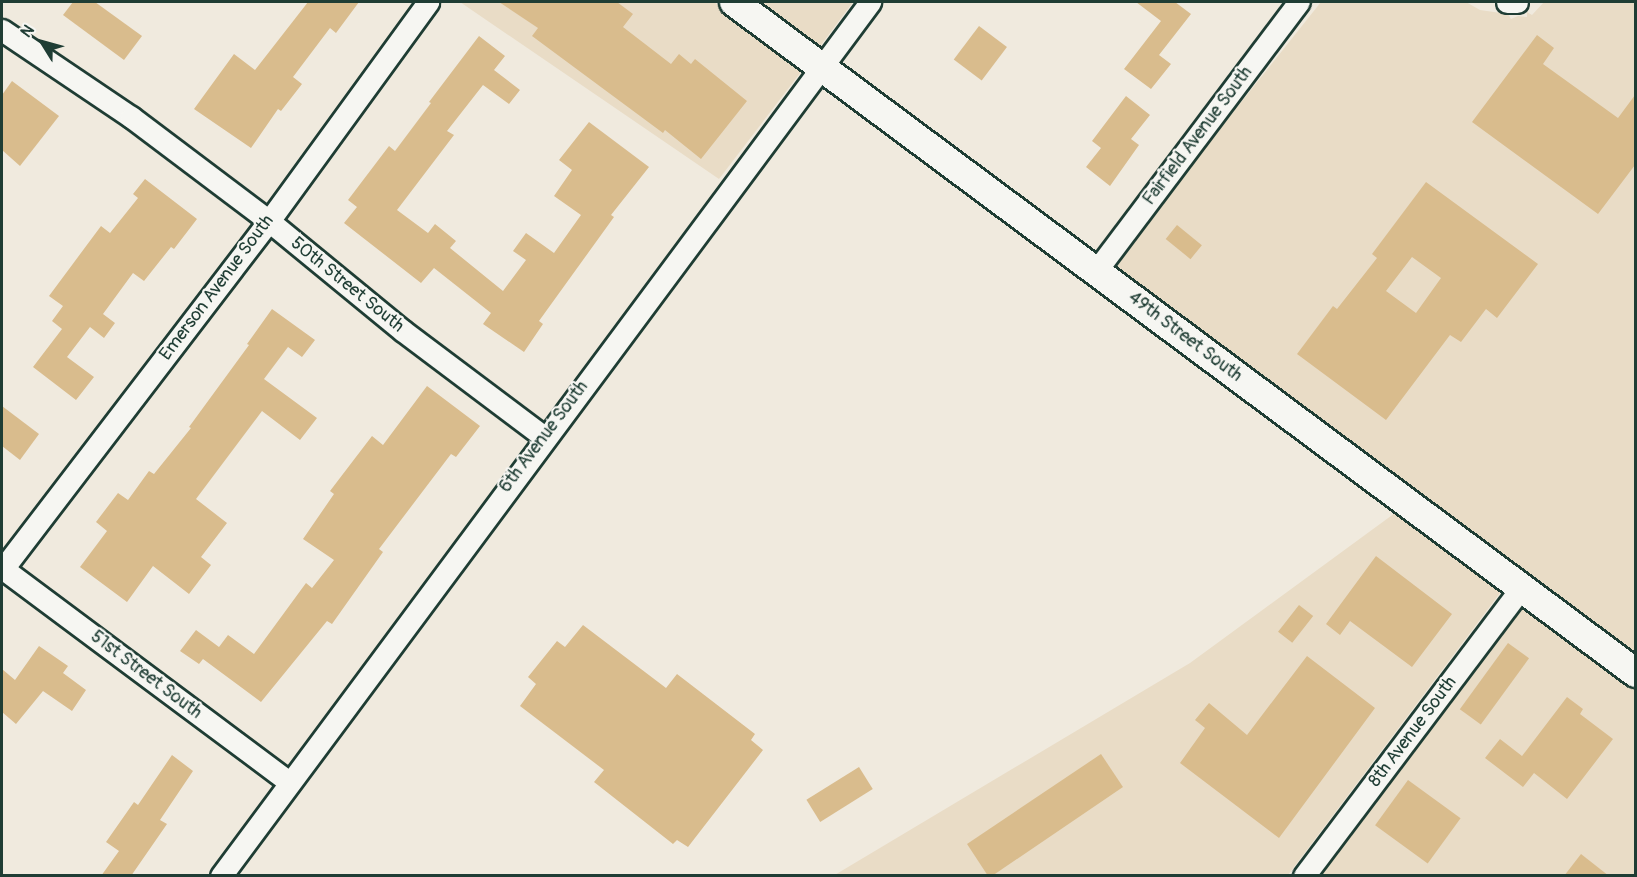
<!DOCTYPE html>
<html>
<head>
<meta charset="utf-8">
<style>
  body { margin:0 }
  #map { position:relative; width:1637px; height:877px; overflow:hidden; background:#f0eade; font-family:Pangolin,sans-serif }
  div>[style] { position:absolute }
  .built>* { inset:0; background:#e9dcc6 }
  .building>* { inset:0; background:#d9bc8d; transform-origin:0 0 }
  .roads { filter:drop-shadow(2px 0 #1f3d34) drop-shadow(-2px 0 #1f3d34) drop-shadow(0 2px #1f3d34) drop-shadow(0 -2px #1f3d34) }
  .minor>* { height:21px; margin:-10.5px; padding:0 10.5px; transform-origin:10.5px; border-radius:10.5px; background:#f6f6f2 }
  .secondary>* { height:28px; margin:-14px; padding:0 14px; transform-origin:14px; border-radius:14px; background:#f6f6f2 }
  span { translate:-50% -50%; white-space:nowrap; text-align:center; line-height:1.15; -webkit-text-stroke:4.5px #f6f6f2; paint-order:stroke }
  .street-label { font-size:18px; color:#1f3d34 }
  .frame { position:absolute; inset:0; border:3px solid #1f3d34; pointer-events:none }
  .north { position:absolute; left:12px; top:12px; width:60px; height:60px; -webkit-text-stroke:4px #f6f6f2; paint-order:stroke; rotate:307deg; font-size:16px; font-weight:700; line-height:24px; text-align:center; color:#1f3d34 }
  .north::after { content:''; display:block; margin:auto; width:21px; height:27px; background:#1f3d34; clip-path:polygon(50% 0,100% 100%,50% 72%,0 100%) }
</style>
</head>
<body>
<div id="map">
  <div class="built">
    <i style="clip-path:polygon(460px 2px,714px 2px,804px 68px,719px 179px)"></i>
    <i style="clip-path:polygon(754px 2px,853px 2px,818px 49px)"></i>
    <i style="clip-path:polygon(1321px 2px,1466px 2px,1480px 10px,1508px 14px,1511px 19px,1518px 16px,1527px 17px,1527px 12px,1532px 15px,1544px 2px,1635px 2px,1635px 658px,1114px 270px,1211px 140px)"></i>
    <i style="clip-path:polygon(1339px 467px,1503px 589px,1288px 875px,833px 876px,1190px 663px,1395px 513px)"></i>
    <i style="clip-path:polygon(1524px 605px,1635px 688px,1635px 875px,1321px 876px)"></i>
  </div>
  <div class="building">
    <i style="clip-path:polygon(73px 2px,95px 2px,142px 36px,124px 60px,63px 15px)"></i>
    <i style="clip-path:polygon(308px 2px,359px 2px,336px 33px,330px 28px,293px 77px,302px 84px,281px 111px,278px 109px,251px 148px,194px 109px,234px 54px,255px 70px)"></i>
    <i style="clip-path:polygon(499px 2px,617px 2px,633px 14px,623px 27px,671px 64px,679px 54px,691px 64px,695px 59px,747px 101px,701px 159px,665px 130px,663px 133px,532px 36px,538px 28px)"></i>
    <i style="clip-path:polygon(1136px 2px,1175px 2px,1191px 14px,1159px 55px,1171px 64px,1151px 89px,1124px 69px,1161px 21px)"></i>
    <i style="left:979px;top:26px;width:35px;height:42px;rotate:37deg"></i>
    <i style="clip-path:polygon(1537px 35px,1554px 48px,1543px 64px,1618px 118px,1635px 95px,1635px 165px,1598px 214px,1472px 122px)"></i>
    <i style="clip-path:polygon(479px 36px,505px 56px,494px 70px,520px 90px,509px 104px,483px 85px,447px 131px,454px 135px,397px 210px,428px 233px,435px 224px,456px 241px,450px 248px,503px 291px,526px 260px,513px 251px,526px 233px,554px 253px,581px 215px,554px 196px,572px 170px,559px 160px,589px 122px,649px 167px,611px 215px,614px 217px,539px 321px,543px 324px,524px 352px,483px 324px,491px 313px,434px 268px,421px 283px,344px 223px,357px 207px,348px 200px,389px 146px,395px 151px,431px 103px,429px 102px)"></i>
    <i style="clip-path:polygon(12px 81px,59px 116px,20px 166px,2px 150px,2px 95px)"></i>
    <i style="clip-path:polygon(1126px 96px,1150px 115px,1131px 139px,1139px 145px,1110px 186px,1086px 167px,1101px 148px,1092px 141px)"></i>
    <i style="clip-path:polygon(145px 179px,197px 219px,174px 249px,171px 247px,144px 281px,133px 273px,103px 314px,115px 323px,104px 338px,90px 327px,67px 357px,94px 377px,76px 400px,33px 367px,62px 329px,52px 321px,63px 306px,49px 296px,101px 226px,110px 233px,138px 198px,133px 194px)"></i>
    <i style="clip-path:polygon(evenodd,1426px 182px,1538px 264px,1497px 318px,1486px 309px,1461px 342px,1450px 335px,1386px 420px,1297px 354px,1333px 306px,1337px 309px,1377px 258px,1372px 254px,1426px 182px,1412px 257px,1441px 278px,1416px 313px,1386px 291px,1412px 257px)"></i>
    <i style="left:1177px;top:225px;width:32px;height:18px;rotate:39deg"></i>
    <i style="clip-path:polygon(272px 309px,315px 340px,302px 357px,288px 347px,264px 379px,317px 418px,300px 440px,262px 411px,196px 499px,227px 523px,201px 557px,211px 565px,189px 594px,153px 566px,127px 602px,80px 567px,107px 531px,96px 522px,118px 493px,128px 500px,149px 471px,154px 474px,191px 428px,189px 427px,249px 345px,247px 344px)"></i>
    <i style="clip-path:polygon(427px 386px,480px 426px,456px 457px,451px 454px,379px 549px,383px 552px,332px 624px,327px 621px,261px 702px,203px 659px,199px 664px,180px 651px,196px 630px,219px 647px,228px 635px,254px 654px,306px 583px,312px 588px,334px 560px,303px 539px,334px 494px,330px 491px,372px 436px,383px 445px)"></i>
    <i style="clip-path:polygon(2px 406px,39px 434px,20px 460px,2px 446px)"></i>
    <i style="clip-path:polygon(1376px 556px,1452px 614px,1412px 667px,1350px 621px,1340px 635px,1326px 624px)"></i>
    <i style="left:1299px;top:605px;width:18px;height:34px;rotate:38deg"></i>
    <i style="clip-path:polygon(583px 625px,666px 688px,677px 674px,755px 734px,751px 740px,763px 750px,688px 847px,677px 840px,673px 844px,594px 782px,604px 770px,520px 706px,536px 684px,528px 677px,557px 641px,565px 647px)"></i>
    <i style="left:1508px;top:643px;width:26px;height:82px;rotate:36deg"></i>
    <i style="clip-path:polygon(39px 646px,68px 666px,63px 673px,86px 690px,72px 711px,43px 691px,16px 724px,2px 712px,2px 669px,15px 680px)"></i>
    <i style="clip-path:polygon(1307px 656px,1375px 708px,1279px 838px,1180px 763px,1205px 728px,1195px 720px,1209px 703px,1247px 735px)"></i>
    <i style="clip-path:polygon(1567px 697px,1583px 709px,1580px 714px,1613px 739px,1567px 799px,1534px 773px,1523px 787px,1485px 758px,1500px 739px,1522px 756px)"></i>
    <i style="clip-path:polygon(1101px 754px,1123px 787px,992px 876px,988px 876px,967px 844px)"></i>
    <i style="clip-path:polygon(172px 755px,193px 771px,160px 820px,167px 824px,131px 876px,101px 876px,119px 851px,106px 842px,134px 802px,138px 805px)"></i>
    <i style="left:859px;top:767px;width:26px;height:62px;rotate:58deg"></i>
    <i style="left:1408px;top:780px;width:65px;height:56px;rotate:36deg"></i>
    <i style="clip-path:polygon(1581px 854px,1609px 876px,1564px 876px)"></i>
  </div>
  <div class="roads">
    <div class="minor">
      <i style="left:1507px;top:2px;width:10px"></i>
      <i style="left:2px;top:30px;width:156px;rotate:34deg"></i>
      <i style="left:131px;top:117px;width:173px;rotate:37deg"></i>
      <i style="left:269px;top:221px;width:173px;rotate:39.4deg"></i>
      <i style="left:403px;top:331px;width:176px;rotate:36.9deg"></i>
      <i style="left:1096px;top:271px;width:337px;rotate:-53deg"></i>
      <i style="left:2px;top:568px;width:359px;rotate:36.7deg"></i>
      <i style="left:2px;top:570px;width:439px;rotate:-52.6deg"></i>
      <i style="left:269px;top:221px;width:271px;rotate:-54deg"></i>
      <i style="left:221px;top:876px;width:1089px;rotate:-53.4deg"></i>
      <i style="left:1304px;top:876px;width:361px;rotate:-53deg"></i>
    </div>
    <div class="secondary">
      <i style="left:734px;top:2px;width:1124px;rotate:36.65deg"></i>
    </div>
  </div>
  <div class="street-label">
    <span style="left:1198px;top:136px;rotate:-53deg">Fairfield Avenue South</span>
    <span style="left:347px;top:285px;rotate:39deg">50th Street South</span>
    <span style="left:217px;top:288px;rotate:-53deg">Emerson Avenue South</span>
    <span style="left:1185px;top:337px;rotate:37deg">49th Street South</span>
    <span style="left:544px;top:437px;rotate:-53deg">6th Avenue South</span>
    <span style="left:146px;top:675px;rotate:37deg">51st Street South</span>
    <span style="left:1413px;top:732px;rotate:-53deg">8th Avenue South</span>
  </div>
  <div class="frame"></div>
  <div class="north">N</div>
</div>
</body>
</html>
